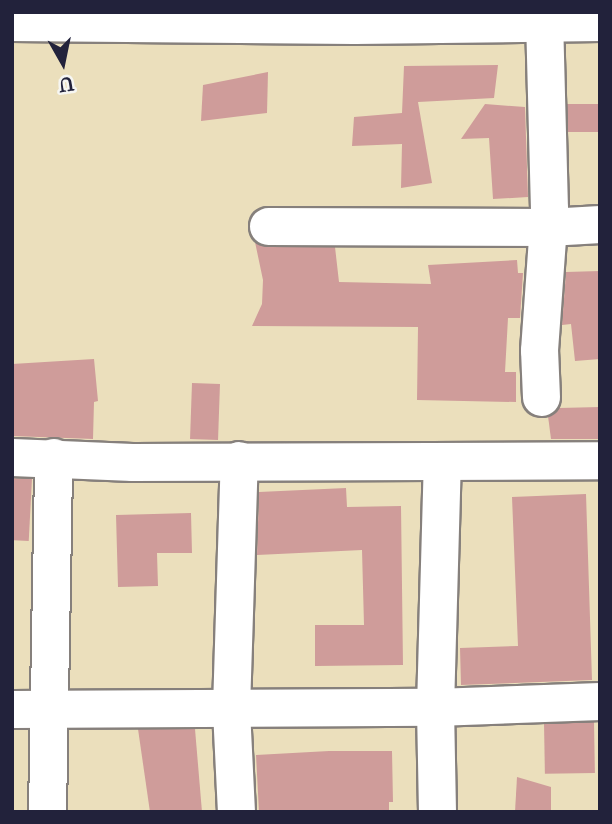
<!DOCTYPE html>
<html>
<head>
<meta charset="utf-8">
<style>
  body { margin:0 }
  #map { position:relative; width:612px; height:824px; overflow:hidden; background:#ebdfbc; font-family:"IM FELL Great Primer",serif }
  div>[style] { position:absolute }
  .building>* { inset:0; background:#cf9c9a; transform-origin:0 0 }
  .roads { filter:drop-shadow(2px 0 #86807c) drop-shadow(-2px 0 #86807c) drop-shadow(0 2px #86807c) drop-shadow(0 -2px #86807c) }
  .street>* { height:37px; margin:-18.5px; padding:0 18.5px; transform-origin:18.5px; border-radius:18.5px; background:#fff }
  span { translate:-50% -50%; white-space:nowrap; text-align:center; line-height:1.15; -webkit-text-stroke:6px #f6f6f2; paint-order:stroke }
  .frame { position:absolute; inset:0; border:14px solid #22223b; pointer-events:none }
  .north { position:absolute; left:28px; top:28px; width:70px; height:70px; -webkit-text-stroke:5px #f6f6f2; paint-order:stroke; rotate:171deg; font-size:19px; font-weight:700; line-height:28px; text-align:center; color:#22223b }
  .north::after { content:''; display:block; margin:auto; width:24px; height:32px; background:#22223b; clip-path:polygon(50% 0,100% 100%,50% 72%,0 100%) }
</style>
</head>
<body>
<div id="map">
  <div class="building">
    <i style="clip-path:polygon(498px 65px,494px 98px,418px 102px,432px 183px,401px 188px,402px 144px,352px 146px,354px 117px,402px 113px,404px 66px)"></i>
    <i style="clip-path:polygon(268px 72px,267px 113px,201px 121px,203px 85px)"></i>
    <i style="clip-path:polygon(485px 104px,525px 107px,528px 197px,493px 199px,489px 138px,461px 139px)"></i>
    <i style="left:600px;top:104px;width:28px;height:33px;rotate:90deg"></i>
    <i style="clip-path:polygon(255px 242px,268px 247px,335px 247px,339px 282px,431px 284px,428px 265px,517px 260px,518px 273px,523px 273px,520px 318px,508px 318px,505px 372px,516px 372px,516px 402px,417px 400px,418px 327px,252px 326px,262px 304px,263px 280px)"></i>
    <i style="clip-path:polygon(600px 271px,600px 359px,575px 361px,571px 324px,562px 325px,566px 272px)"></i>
    <i style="clip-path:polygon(94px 359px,98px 401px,94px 402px,93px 439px,12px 436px,12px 364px)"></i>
    <i style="left:192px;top:383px;width:28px;height:56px;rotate:2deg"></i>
    <i style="clip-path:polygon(600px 407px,600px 439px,551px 439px,548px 416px,559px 408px)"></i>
    <i style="left:12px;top:478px;width:20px;height:62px;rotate:3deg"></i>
    <i style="clip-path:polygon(346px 488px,347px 507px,401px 506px,403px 665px,315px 666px,315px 625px,364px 625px,362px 550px,257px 555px,259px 492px)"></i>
    <i style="clip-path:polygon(586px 494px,592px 680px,461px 685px,460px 648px,518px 646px,512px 497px)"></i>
    <i style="clip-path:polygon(191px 513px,192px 553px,157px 553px,158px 586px,118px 587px,116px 515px)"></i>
    <i style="left:594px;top:722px;width:51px;height:50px;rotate:89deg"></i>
    <i style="clip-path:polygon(138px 729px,195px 729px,202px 812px,150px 812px)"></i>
    <i style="clip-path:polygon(329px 751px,392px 751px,393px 802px,389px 802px,389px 812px,259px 812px,256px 755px)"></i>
    <i style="clip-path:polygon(517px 777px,551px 787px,551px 812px,515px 812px)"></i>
  </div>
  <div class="roads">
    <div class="street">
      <i style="left:12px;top:22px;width:342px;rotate:0.5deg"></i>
      <i style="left:354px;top:25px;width:246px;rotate:-0.7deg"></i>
      <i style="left:268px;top:226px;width:280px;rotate:0.2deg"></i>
      <i style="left:548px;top:227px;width:52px;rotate:-3.3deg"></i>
      <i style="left:541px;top:397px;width:47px;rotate:-92.4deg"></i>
      <i style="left:539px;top:350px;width:141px;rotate:-85.9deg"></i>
      <i style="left:549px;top:209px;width:186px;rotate:-91.5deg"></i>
      <i style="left:12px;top:457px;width:120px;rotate:2.4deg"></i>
      <i style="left:132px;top:462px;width:468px;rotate:-0.2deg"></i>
      <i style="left:12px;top:709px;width:423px;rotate:-0.3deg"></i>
      <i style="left:435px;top:707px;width:165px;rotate:-2.1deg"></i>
      <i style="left:47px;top:812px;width:355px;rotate:-89deg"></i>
      <i style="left:236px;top:812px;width:104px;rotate:-92.8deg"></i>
      <i style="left:231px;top:708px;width:248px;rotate:-88.2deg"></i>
      <i style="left:437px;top:812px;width:105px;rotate:-91.1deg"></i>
      <i style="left:435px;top:707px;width:245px;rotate:-88.4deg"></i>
    </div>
  </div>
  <div class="frame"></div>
  <div class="north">U</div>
</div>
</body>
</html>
